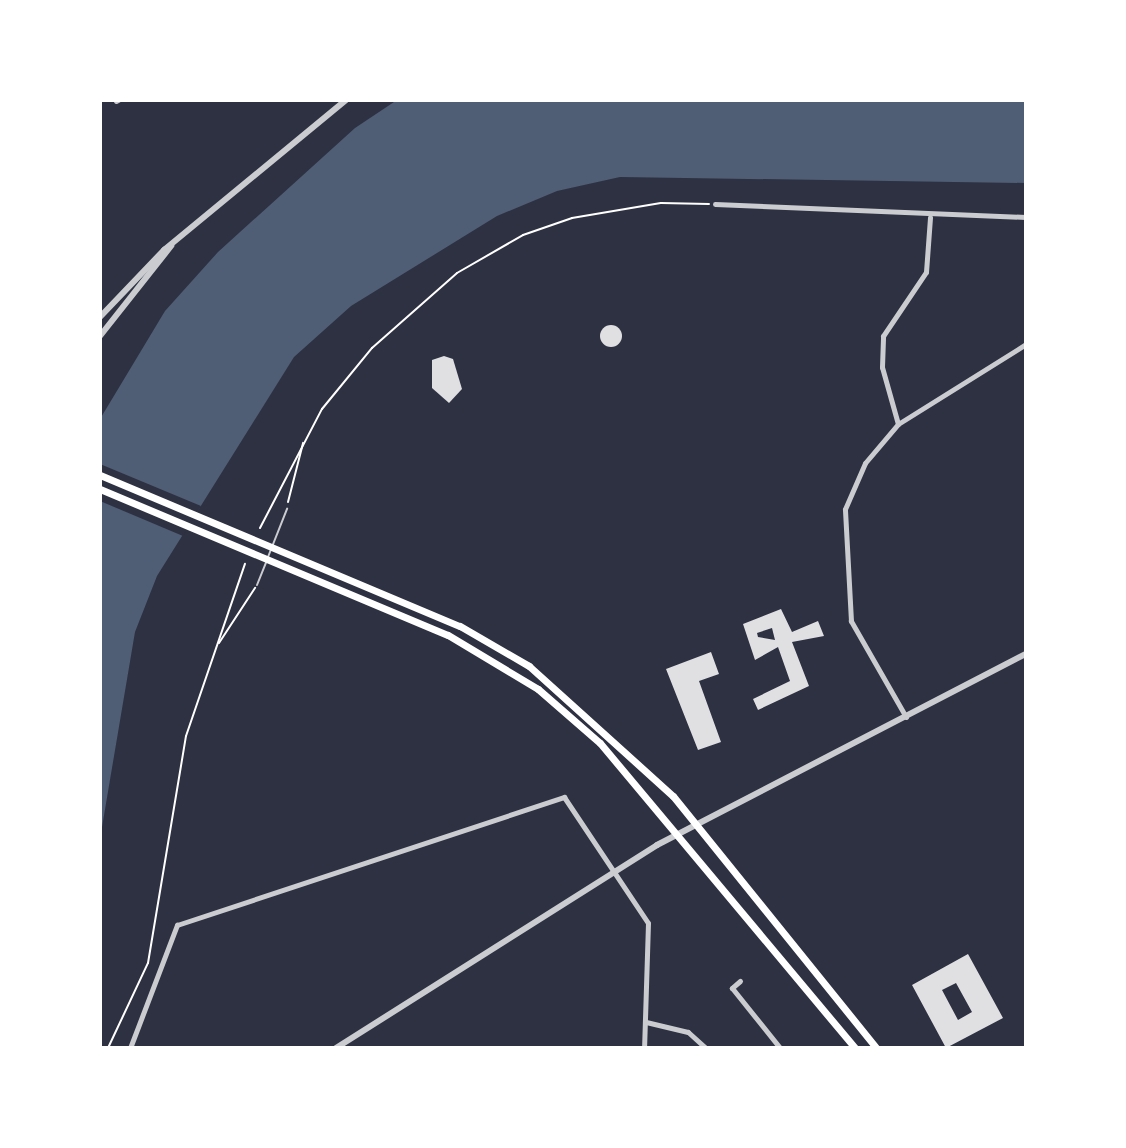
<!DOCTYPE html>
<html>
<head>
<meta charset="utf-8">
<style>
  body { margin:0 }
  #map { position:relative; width:1126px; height:1148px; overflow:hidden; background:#2d3142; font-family:"PT Sans Narrow",sans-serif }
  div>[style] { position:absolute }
  .water>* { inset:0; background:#4f5d75 }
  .pier>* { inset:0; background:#2d3142 }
  .building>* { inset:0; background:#e0e0e3 }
  .round { border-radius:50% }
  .path>* { height:2px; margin:-1px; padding:0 1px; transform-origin:1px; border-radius:1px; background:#fff }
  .service>* { height:2px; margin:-1px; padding:0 1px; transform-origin:1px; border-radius:1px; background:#caccd0 }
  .minor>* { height:5px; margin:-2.5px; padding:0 2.5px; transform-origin:2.5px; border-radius:2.5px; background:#caccd0 }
  .tertiary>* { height:6px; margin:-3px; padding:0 3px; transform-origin:3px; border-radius:3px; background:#caccd0 }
  .secondary>* { height:7px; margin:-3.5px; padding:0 3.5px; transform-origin:3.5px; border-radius:3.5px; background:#fff }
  span { translate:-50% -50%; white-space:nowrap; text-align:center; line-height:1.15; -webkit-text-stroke:8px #fff; paint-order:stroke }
  .frame { position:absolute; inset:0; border:102px solid #fff; pointer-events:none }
</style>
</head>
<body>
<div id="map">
  <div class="water">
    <i style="clip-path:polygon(397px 100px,1026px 100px,1026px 183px,620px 177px,557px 191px,497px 216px,351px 306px,294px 357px,157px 576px,135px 632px,100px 839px,100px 419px,165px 311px,218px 252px,355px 128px)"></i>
  </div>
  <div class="pier">
    <i style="clip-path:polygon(100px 464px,201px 506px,183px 536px,100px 501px)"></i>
  </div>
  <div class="building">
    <i class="round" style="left:600px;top:325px;width:22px;height:22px"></i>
    <i style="clip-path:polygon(444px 356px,453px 359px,462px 389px,449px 403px,432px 388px,432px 360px)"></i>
    <i style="clip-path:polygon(evenodd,781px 609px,792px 632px,818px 621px,824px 636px,792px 642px,809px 686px,758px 710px,753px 699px,790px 681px,778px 647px,755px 660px,743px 624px,781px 609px,772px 628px,775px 640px,758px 637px,757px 633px,772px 628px)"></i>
    <i style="clip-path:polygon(711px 652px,719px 674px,699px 681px,721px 742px,698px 750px,666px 669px)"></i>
    <i style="clip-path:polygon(evenodd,968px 954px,1003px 1018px,946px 1048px,912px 985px,968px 954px,956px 983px,972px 1012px,958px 1020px,942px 990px,956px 983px)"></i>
  </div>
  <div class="path">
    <i style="left:288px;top:502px;width:61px;rotate:-75.7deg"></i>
    <i style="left:260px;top:528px;width:134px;rotate:-62.5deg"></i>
    <i style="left:322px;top:409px;width:79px;rotate:-50.7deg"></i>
    <i style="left:372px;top:348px;width:113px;rotate:-41.4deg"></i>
    <i style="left:457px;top:273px;width:76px;rotate:-29.9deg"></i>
    <i style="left:523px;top:235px;width:52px;rotate:-19.1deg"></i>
    <i style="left:572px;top:218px;width:90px;rotate:-9.6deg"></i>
    <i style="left:661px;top:203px;width:48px;rotate:1.2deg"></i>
    <i style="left:219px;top:643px;width:66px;rotate:-56.8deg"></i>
    <i style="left:108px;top:1048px;width:94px;rotate:-64.8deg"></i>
    <i style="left:148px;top:963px;width:230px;rotate:-80.5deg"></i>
    <i style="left:186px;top:736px;width:182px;rotate:-71.1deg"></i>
  </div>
  <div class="service">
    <i style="left:268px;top:557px;width:52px;rotate:-68.4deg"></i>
    <i style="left:257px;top:585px;width:24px;rotate:-68deg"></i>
  </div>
  <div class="minor">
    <i style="left:116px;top:101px;width:2px;rotate:-27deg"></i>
    <i style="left:715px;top:204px;width:311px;rotate:2.4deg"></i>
    <i style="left:898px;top:424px;width:59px;rotate:-105.7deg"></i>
    <i style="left:882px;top:367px;width:31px;rotate:-88deg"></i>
    <i style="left:883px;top:336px;width:77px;rotate:-56.1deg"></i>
    <i style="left:926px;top:272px;width:55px;rotate:-85.8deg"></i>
    <i style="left:906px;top:717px;width:111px;rotate:-119.8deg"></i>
    <i style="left:851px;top:621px;width:112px;rotate:-93.1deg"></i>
    <i style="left:845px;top:509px;width:50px;rotate:-66.5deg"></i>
    <i style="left:865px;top:463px;width:51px;rotate:-49.8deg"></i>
    <i style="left:898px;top:424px;width:151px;rotate:-32deg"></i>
    <i style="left:740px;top:981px;width:11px;rotate:139deg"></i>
    <i style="left:732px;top:988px;width:77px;rotate:51.3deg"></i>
    <i style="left:646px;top:1022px;width:43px;rotate:13.4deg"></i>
    <i style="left:688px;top:1032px;width:24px;rotate:42deg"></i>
    <i style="left:130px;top:1048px;width:132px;rotate:-69.1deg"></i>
    <i style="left:177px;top:925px;width:408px;rotate:-18.3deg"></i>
    <i style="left:564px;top:797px;width:151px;rotate:56.3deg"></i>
    <i style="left:648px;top:923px;width:125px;rotate:91.8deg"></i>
  </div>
  <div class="tertiary">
    <i style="left:100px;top:317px;width:93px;rotate:-46.3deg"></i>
    <i style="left:164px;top:250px;width:236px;rotate:-39.5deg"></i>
    <i style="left:100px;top:336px;width:115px;rotate:-51.7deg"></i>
    <i style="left:336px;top:1048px;width:380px;rotate:-32.3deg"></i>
    <i style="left:657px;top:845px;width:416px;rotate:-27.4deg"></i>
  </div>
  <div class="secondary">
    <i style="left:100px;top:475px;width:390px;rotate:22.8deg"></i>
    <i style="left:460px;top:626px;width:80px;rotate:30.1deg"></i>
    <i style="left:529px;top:666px;width:194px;rotate:42.1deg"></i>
    <i style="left:673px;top:796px;width:324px;rotate:51.1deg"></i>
    <i style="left:100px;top:489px;width:377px;rotate:22.8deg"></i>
    <i style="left:448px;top:635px;width:105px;rotate:31deg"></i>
    <i style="left:538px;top:689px;width:82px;rotate:41.1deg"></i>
    <i style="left:600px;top:743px;width:398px;rotate:50.1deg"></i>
  </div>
  <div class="frame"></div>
</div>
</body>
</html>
